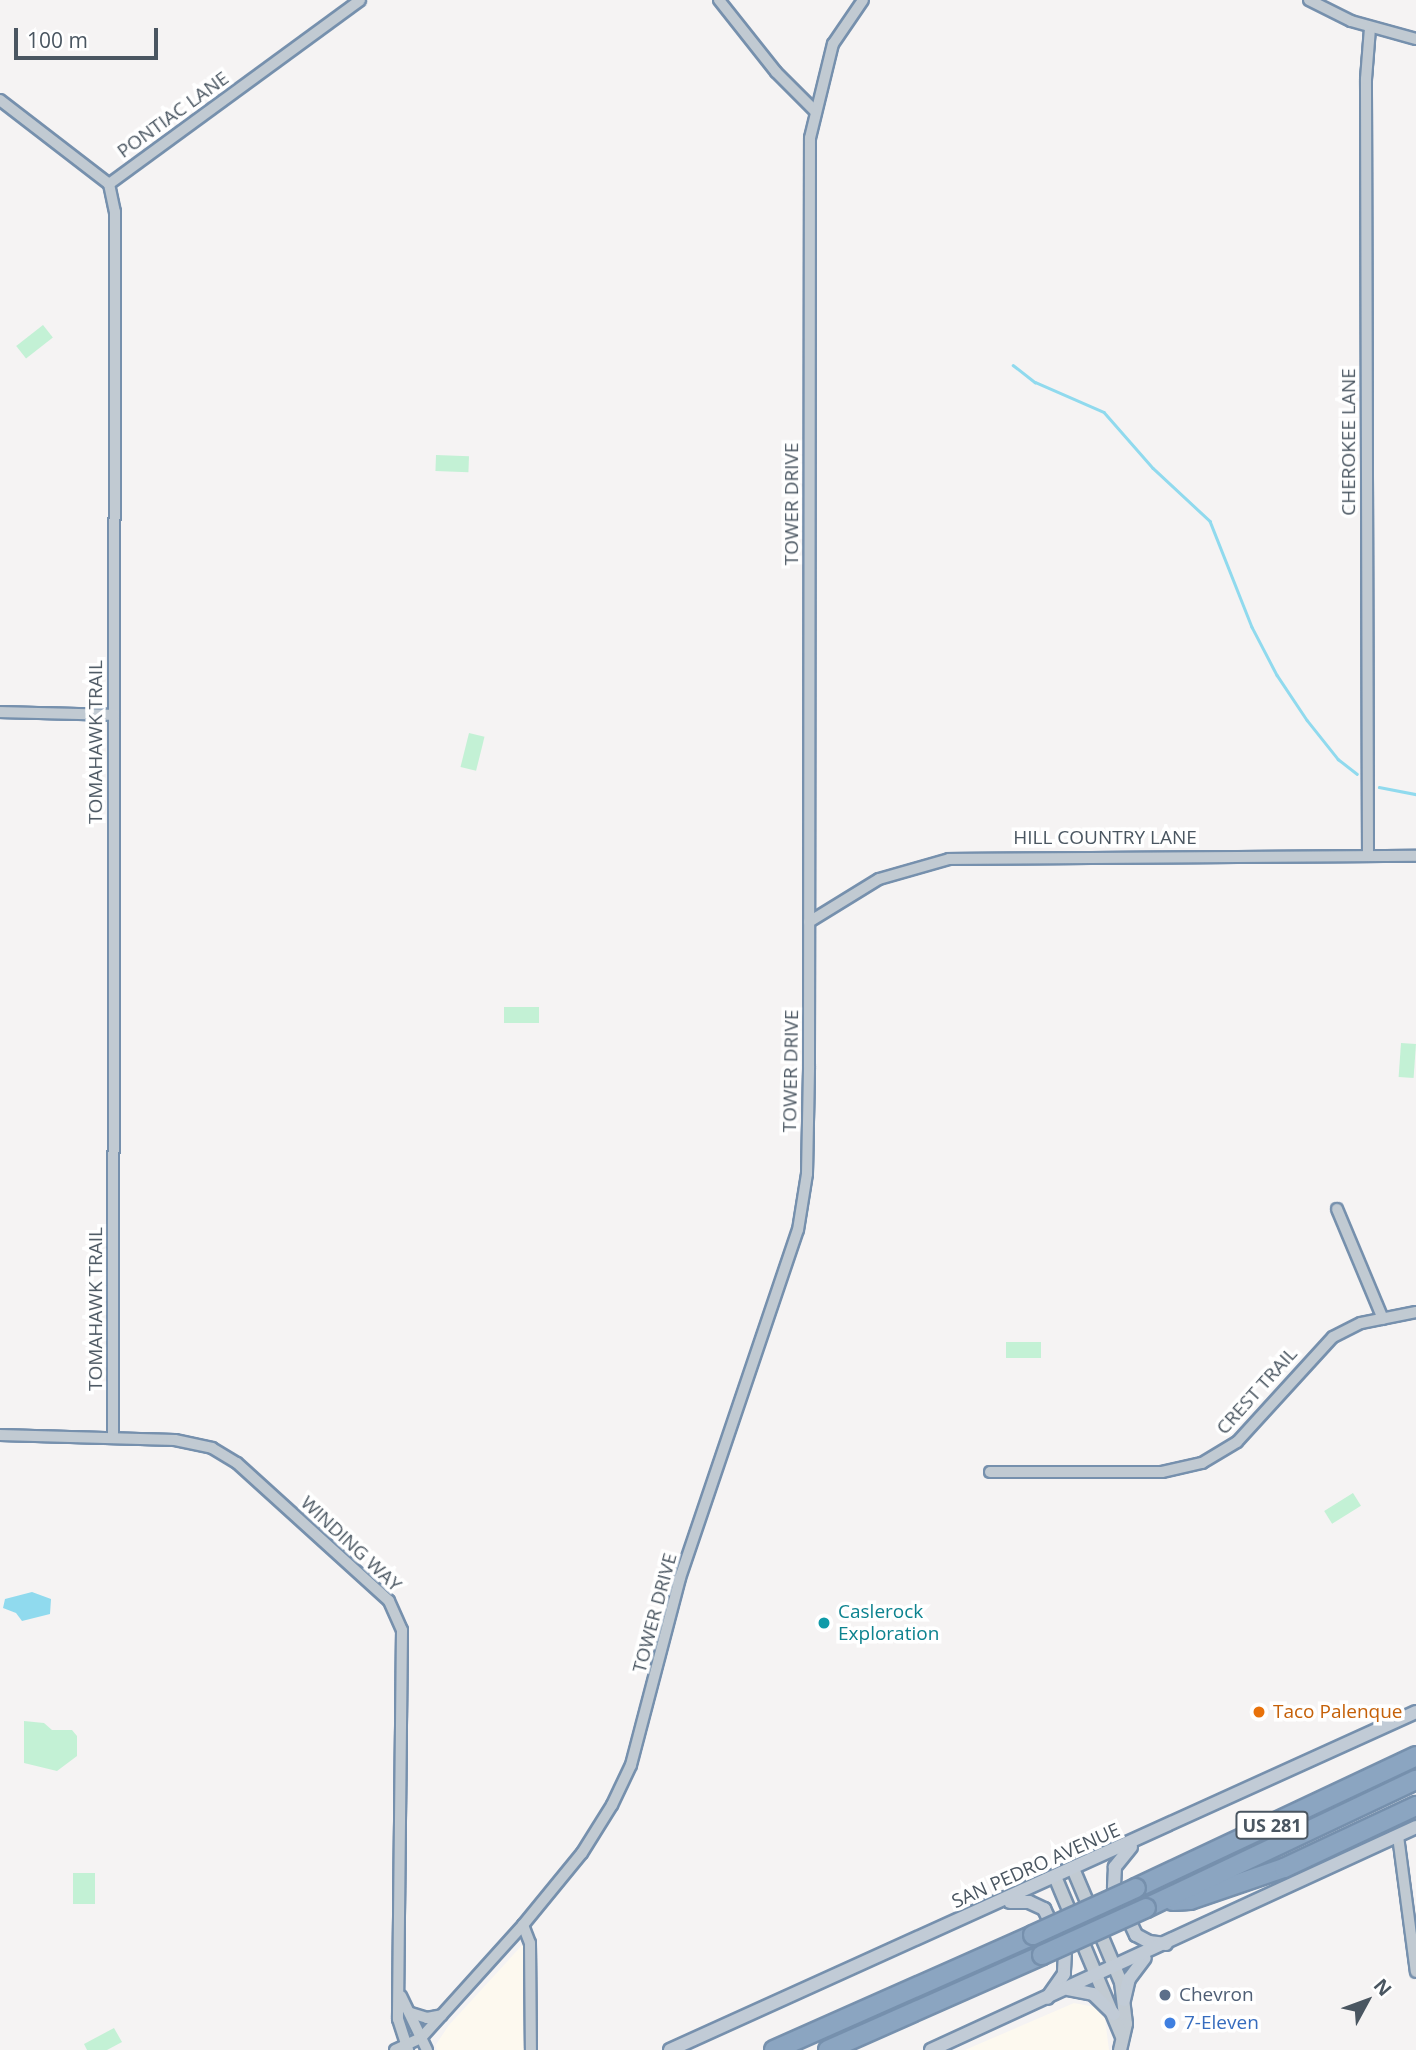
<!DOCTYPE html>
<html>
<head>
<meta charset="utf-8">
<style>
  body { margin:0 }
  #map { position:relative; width:1416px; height:2050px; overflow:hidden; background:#f5f3f3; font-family:"Open Sans",sans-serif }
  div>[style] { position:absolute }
  .commercial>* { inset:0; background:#fdf9ef }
  .green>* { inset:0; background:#c3f1d5; transform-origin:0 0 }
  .water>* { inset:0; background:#90daee }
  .stream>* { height:2.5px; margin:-1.25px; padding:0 1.25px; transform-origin:1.25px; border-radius:1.25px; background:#90daee }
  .roads { filter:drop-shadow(2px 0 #7690ad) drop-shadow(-2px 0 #7690ad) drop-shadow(0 2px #7690ad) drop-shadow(0 -2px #7690ad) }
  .minor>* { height:10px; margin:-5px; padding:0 5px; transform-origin:5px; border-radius:5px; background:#c1cad2 }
  .tertiary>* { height:12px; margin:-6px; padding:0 6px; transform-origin:6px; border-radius:6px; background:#c1cad2 }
  .secondary>* { height:12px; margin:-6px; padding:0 6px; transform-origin:6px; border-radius:6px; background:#c1cbd6 }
  .motorway>* { height:18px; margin:-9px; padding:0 9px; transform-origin:9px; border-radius:9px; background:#8ba5c1 }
  .bridges { filter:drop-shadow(2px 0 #7690ad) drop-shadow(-2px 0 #7690ad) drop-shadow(0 2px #7690ad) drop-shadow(0 -2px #7690ad) }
  .motorway-bridge>* { height:18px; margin:-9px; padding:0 9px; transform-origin:9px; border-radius:9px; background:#8ba5c1 }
  .dots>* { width:19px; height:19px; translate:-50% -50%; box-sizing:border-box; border:4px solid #fff; border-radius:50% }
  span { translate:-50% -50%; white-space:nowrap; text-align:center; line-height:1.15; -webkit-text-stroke:7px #fff; paint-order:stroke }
  .shield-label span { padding:2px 5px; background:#fff; border:2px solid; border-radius:5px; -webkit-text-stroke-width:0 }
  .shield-label { font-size:18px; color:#4a5661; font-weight:700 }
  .street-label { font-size:19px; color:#4a5661 }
  .culture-label { font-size:19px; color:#0d838f }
  .left { translate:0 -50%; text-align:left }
  .food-label { font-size:19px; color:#c56008 }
  .service-label { font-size:19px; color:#4e5e75 }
  .shop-label { font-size:19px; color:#366cbe }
  .north { position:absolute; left:1332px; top:1966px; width:70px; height:70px; -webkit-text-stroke:5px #fff; paint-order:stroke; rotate:49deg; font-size:19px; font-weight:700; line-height:28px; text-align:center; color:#4a5661 }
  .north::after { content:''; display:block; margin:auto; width:24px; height:32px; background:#4a5661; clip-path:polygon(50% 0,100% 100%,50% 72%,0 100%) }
  .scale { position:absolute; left:14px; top:28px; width:144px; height:32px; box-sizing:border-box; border:4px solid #4a5661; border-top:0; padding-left:9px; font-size:21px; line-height:24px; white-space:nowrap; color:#4a5661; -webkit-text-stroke:5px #fff; paint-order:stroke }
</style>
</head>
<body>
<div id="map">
  <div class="commercial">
    <i style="clip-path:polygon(525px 1942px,526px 2050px,437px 2050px,435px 2046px,449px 2025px)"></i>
    <i style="clip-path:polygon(1074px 2003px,1095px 2007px,1105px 2019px,1109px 2050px,965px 2050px)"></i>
  </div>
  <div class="green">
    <i style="left:43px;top:325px;width:16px;height:34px;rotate:52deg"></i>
    <i style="left:436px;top:455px;width:33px;height:16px;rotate:2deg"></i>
    <i style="left:469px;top:733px;width:16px;height:35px;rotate:14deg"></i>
    <i style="left:539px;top:1007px;width:16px;height:35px;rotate:90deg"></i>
    <i style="left:1401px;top:1043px;width:15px;height:34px;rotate:4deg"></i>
    <i style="left:1041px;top:1342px;width:16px;height:35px;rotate:90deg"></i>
    <i style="left:1353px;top:1493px;width:15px;height:34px;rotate:58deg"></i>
    <i style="clip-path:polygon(24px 1721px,44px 1723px,52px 1730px,72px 1730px,77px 1736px,77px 1756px,57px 1771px,24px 1763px)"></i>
    <i style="left:73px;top:1873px;width:22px;height:31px"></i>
    <i style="clip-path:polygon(114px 2028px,122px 2042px,107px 2050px,87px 2050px,84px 2044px)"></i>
  </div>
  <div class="water">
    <i style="clip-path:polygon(32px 1592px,51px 1599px,50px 1614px,22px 1621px,16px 1613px,3px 1608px,5px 1599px)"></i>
  </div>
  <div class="stream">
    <i style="left:1013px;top:365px;width:28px;rotate:38deg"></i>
    <i style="left:1035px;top:382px;width:75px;rotate:23.5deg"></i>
    <i style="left:1104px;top:412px;width:74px;rotate:48.8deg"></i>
    <i style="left:1153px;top:468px;width:78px;rotate:42.9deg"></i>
    <i style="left:1210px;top:521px;width:114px;rotate:68.4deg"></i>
    <i style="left:1252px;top:627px;width:54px;rotate:62.5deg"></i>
    <i style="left:1277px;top:675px;width:54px;rotate:56.3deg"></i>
    <i style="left:1307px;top:720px;width:50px;rotate:51.5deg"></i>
    <i style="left:1338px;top:759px;width:24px;rotate:38deg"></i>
    <i style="left:1379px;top:787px;width:38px;rotate:11deg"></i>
  </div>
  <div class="roads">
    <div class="minor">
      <i style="left:719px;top:0;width:92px;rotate:51.6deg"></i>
      <i style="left:776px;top:72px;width:55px;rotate:45deg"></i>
      <i style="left:1309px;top:0;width:47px;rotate:26.6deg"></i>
      <i style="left:1351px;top:21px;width:67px;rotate:15.5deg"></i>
      <i style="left:0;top:100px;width:138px;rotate:37.6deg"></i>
      <i style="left:109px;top:184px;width:29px;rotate:78deg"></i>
      <i style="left:115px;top:212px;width:1226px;rotate:90.09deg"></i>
      <i style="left:109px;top:184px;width:311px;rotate:-36.2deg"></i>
      <i style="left:0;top:712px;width:114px;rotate:1.5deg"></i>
      <i style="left:1368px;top:856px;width:777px;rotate:-90.15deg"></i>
      <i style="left:1366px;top:79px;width:51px;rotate:-85.5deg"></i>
      <i style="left:809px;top:922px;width:82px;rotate:-31.6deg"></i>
      <i style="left:879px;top:879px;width:73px;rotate:-15.9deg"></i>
      <i style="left:949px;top:859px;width:467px;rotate:-0.4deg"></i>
      <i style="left:1337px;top:1209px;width:119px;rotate:67.3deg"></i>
      <i style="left:0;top:1435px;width:175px;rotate:1.6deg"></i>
      <i style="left:175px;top:1440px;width:38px;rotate:12deg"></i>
      <i style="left:212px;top:1448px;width:29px;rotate:31deg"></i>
      <i style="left:237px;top:1463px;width:205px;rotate:42.2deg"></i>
      <i style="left:389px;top:1601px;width:32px;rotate:66deg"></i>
      <i style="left:402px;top:1630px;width:389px;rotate:90.6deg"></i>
      <i style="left:398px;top:2019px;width:33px;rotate:72deg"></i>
      <i style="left:990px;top:1472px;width:172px"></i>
      <i style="left:1162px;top:1472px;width:41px;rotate:-12.7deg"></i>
      <i style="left:1202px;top:1463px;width:41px;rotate:-31deg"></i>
      <i style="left:1237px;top:1442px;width:142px;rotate:-47.6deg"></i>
      <i style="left:1333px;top:1337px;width:31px;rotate:-27deg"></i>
      <i style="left:1361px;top:1323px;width:56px;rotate:-11.3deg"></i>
      <i style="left:1398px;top:1836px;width:137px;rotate:82.5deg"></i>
      <i style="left:523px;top:1925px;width:19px;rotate:69deg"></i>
      <i style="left:530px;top:1943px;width:107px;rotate:89.5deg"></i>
      <i style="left:401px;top:1996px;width:60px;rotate:64.3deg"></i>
      <i style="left:411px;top:2013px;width:17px;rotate:17deg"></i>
      <i style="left:427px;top:2018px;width:15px;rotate:-11deg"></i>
      <i style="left:395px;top:2050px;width:29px;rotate:-25deg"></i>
      <i style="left:421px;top:2038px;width:152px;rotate:-47.9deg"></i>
      <i style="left:523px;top:1925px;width:93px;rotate:-50.7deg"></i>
      <i style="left:582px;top:1853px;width:57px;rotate:-58deg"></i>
      <i style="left:612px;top:1805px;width:44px;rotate:-64.6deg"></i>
      <i style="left:631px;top:1765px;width:193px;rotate:-75.3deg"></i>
      <i style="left:680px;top:1578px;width:367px;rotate:-71.3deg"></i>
      <i style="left:798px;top:1230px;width:57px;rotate:-80.9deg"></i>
      <i style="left:807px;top:1174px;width:108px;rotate:-88.9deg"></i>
      <i style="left:809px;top:1066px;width:928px;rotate:-89.94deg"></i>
      <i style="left:810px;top:138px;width:97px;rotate:-76.3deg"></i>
      <i style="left:833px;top:44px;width:53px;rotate:-55.7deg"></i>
    </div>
    <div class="tertiary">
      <i style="left:1074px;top:1871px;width:121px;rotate:67.1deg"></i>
      <i style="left:1121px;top:1982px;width:42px;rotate:83.2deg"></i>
      <i style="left:1126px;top:2024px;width:27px;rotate:103deg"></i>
      <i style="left:1056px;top:1879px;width:171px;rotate:67.3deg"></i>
    </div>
    <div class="secondary">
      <i style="left:1131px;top:1847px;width:26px;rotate:129deg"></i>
      <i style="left:1115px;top:1867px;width:21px;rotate:93deg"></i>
      <i style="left:1114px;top:1888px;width:52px;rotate:64.9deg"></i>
      <i style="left:1136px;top:1935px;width:15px;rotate:28deg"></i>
      <i style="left:1149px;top:1942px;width:17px;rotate:7deg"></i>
      <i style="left:1010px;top:1902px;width:19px"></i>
      <i style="left:1029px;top:1902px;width:17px;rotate:25deg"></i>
      <i style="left:1044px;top:1909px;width:48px;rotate:64deg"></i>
      <i style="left:1065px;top:1952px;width:22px;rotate:93deg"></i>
      <i style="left:1064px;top:1974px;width:29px;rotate:125deg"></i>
      <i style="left:1068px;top:1989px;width:25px;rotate:11deg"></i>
      <i style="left:1093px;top:1994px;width:29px;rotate:44deg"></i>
      <i style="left:1124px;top:2000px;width:22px;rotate:-77deg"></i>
      <i style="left:1129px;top:1979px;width:26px;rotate:-53deg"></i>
      <i style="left:670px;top:2050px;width:819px;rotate:-24.37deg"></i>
      <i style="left:931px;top:2050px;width:534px;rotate:-24.69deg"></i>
    </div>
    <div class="motorway">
      <i style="left:1136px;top:1888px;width:310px;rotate:-25.2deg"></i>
      <i style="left:1173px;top:1901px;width:17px;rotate:-3deg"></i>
      <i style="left:1190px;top:1900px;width:99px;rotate:-18.8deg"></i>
      <i style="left:1284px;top:1868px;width:146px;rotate:-25.2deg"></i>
      <i style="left:1146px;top:1908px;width:299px;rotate:-25.4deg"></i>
      <i style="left:774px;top:2050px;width:283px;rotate:-23.9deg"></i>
      <i style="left:828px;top:2050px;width:234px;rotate:-23.9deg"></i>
    </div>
  </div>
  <div class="bridges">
    <div class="motorway-bridge">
      <i style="left:1033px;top:1935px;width:113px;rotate:-24.5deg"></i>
      <i style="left:1042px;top:1955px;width:114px;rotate:-24.3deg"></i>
    </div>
  </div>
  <div class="dots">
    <i style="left:824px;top:1623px;background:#0f9aa8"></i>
    <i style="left:1259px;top:1712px;background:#e8710a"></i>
    <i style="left:1165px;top:1995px;background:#5c6f8a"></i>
    <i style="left:1170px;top:2023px;background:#3f7fe0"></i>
  </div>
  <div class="shield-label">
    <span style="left:1272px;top:1825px">US 281</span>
  </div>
  <div class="street-label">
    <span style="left:173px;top:115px;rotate:-36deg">PONTIAC LANE</span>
    <span style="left:1349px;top:442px;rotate:-90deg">CHEROKEE LANE</span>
    <span style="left:792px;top:504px;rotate:-90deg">TOWER DRIVE</span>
    <span style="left:96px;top:742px;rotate:-90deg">TOMAHAWK TRAIL</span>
    <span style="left:1105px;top:838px">HILL COUNTRY LANE</span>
    <span style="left:791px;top:1071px;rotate:-89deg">TOWER DRIVE</span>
    <span style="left:96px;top:1309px;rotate:-90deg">TOMAHAWK TRAIL</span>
    <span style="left:1257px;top:1391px;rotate:-48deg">CREST TRAIL</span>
    <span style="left:351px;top:1544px;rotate:43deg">WINDING WAY</span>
    <span style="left:655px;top:1613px;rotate:-75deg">TOWER DRIVE</span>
    <span style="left:1036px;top:1866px;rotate:-24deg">SAN PEDRO AVENUE</span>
  </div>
  <div class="culture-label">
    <span class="left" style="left:838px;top:1623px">Caslerock<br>Exploration</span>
  </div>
  <div class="food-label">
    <span class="left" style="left:1273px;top:1712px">Taco Palenque</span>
  </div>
  <div class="service-label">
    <span class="left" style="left:1179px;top:1995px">Chevron</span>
  </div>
  <div class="shop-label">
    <span class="left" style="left:1184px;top:2023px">7-Eleven</span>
  </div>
  <div class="north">N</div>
  <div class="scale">100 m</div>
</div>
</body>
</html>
